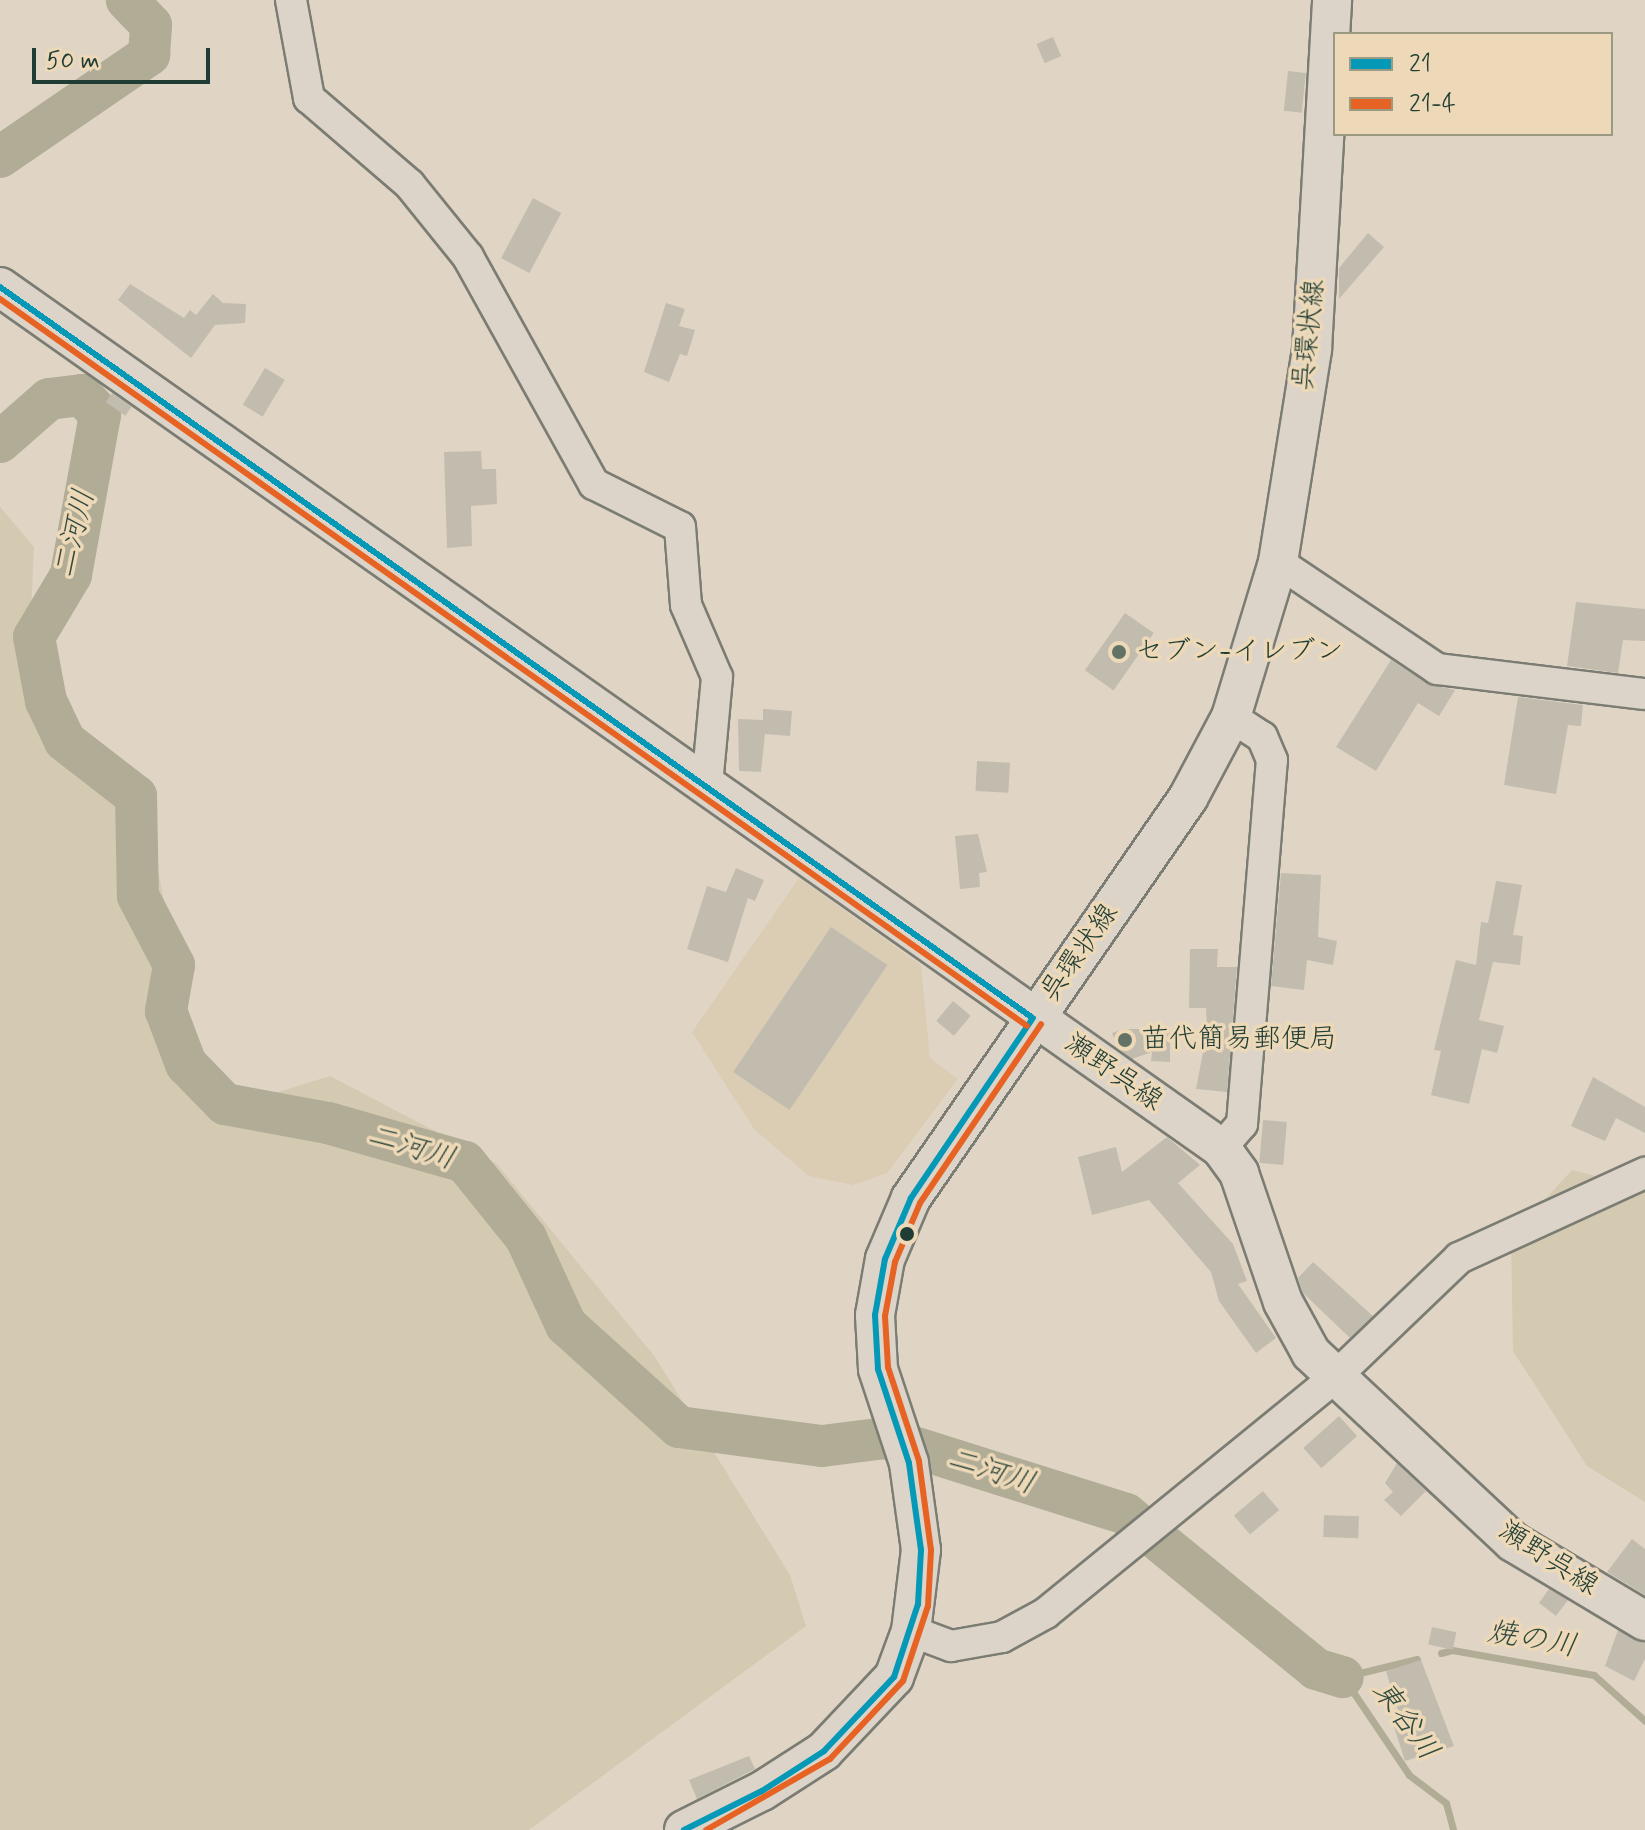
<!DOCTYPE html>
<html>
<head>
<meta charset="utf-8">
<style>
  body { margin:0 }
  #map { position:relative; width:1645px; height:1830px; overflow:hidden; background:#e0d5c4; font-family:Mynerve,"Klee One",sans-serif }
  div>[style] { position:absolute }
  .built>* { inset:0; background:#dacdb4 }
  .green>* { inset:0; background:#d4c9b1 }
  .stream>* { height:7px; margin:-3.5px; padding:0 3.5px; transform-origin:3.5px; border-radius:3.5px; background:#b0ac96 }
  .river>* { height:42px; margin:-21px; padding:0 21px; transform-origin:21px; border-radius:21px; background:#b0ac96 }
  .building>* { inset:0; background:#c2bcaf; transform-origin:0 0 }
  .roads { filter:drop-shadow(2px 0 #7b7c73) drop-shadow(-2px 0 #7b7c73) drop-shadow(0 2px #7b7c73) drop-shadow(0 -2px #7b7c73) }
  .minor>* { height:30px; margin:-15px; padding:0 15px; transform-origin:15px; border-radius:15px; background:#dcd4c8 }
  .major>* { height:38px; margin:-19px; padding:0 19px; transform-origin:19px; border-radius:19px; background:#dcd4c8 }
  .bus-1>* { height:6px; margin:-3px; padding:0 3px; transform-origin:3px; border-radius:3px; background:#0599b7 }
  .bus-2>* { height:6px; margin:-3px; padding:0 3px; transform-origin:3px; border-radius:3px; background:#e76323 }
  .dots>* { width:22px; height:22px; translate:-50% -50%; box-sizing:border-box; border:4px solid #edd8b7; border-radius:50% }
  span { translate:-50% -50%; white-space:nowrap; text-align:center; line-height:1.15; -webkit-text-stroke:7px #edd8b7; paint-order:stroke }
  .street-label { font-size:28px; color:#1f3d34 }
  .poi-label { font-size:28px; color:#1f3d34 }
  .left { translate:0 -50%; text-align:left }
  .water-label { font-size:30px; color:#324b40; font-style:italic }
  .legend { position:absolute; left:1333px; top:32px; width:280px; height:104px; box-sizing:border-box; background:#edd8b7; border:2px solid #9b9a83; margin:0; padding:10px 14px; list-style:none; font-size:24px; color:#1f3d34 }
  .legend li { display:flex; align-items:center; gap:16px; height:40px }
  .legend b { width:40px; border:2px solid #9b9a83 }
  .scale { position:absolute; left:32px; top:48px; width:178px; height:36px; box-sizing:border-box; border:4px solid #1f3d34; border-top:0; padding-left:10px; font-size:24px; line-height:28px; white-space:nowrap; color:#1f3d34; -webkit-text-stroke:6px #edd8b7; paint-order:stroke }
</style>
</head>
<body>
<div id="map">
  <div class="built">
    <i style="clip-path:polygon(799px 878px,921px 965px,930px 1058px,958px 1079px,887px 1173px,853px 1185px,809px 1176px,754px 1129px,692px 1032px)"></i>
  </div>
  <div class="green">
    <i style="clip-path:polygon(0 507px,34px 547px,28px 678px,142px 790px,178px 971px,175px 1033px,237px 1105px,330px 1076px,496px 1163px,655px 1357px,790px 1575px,806px 1626px,529px 1830px,0 1830px)"></i>
    <i style="clip-path:polygon(1572px 1170px,1645px 1189px,1645px 1502px,1587px 1466px,1513px 1351px,1511px 1237px)"></i>
  </div>
  <div class="stream">
    <i style="left:1441px;top:1653px;width:11px;rotate:-15deg"></i>
    <i style="left:1452px;top:1650px;width:144px;rotate:10deg"></i>
    <i style="left:1594px;top:1675px;width:69px;rotate:42deg"></i>
    <i style="left:1417px;top:1659px;width:76px;rotate:166.3deg"></i>
    <i style="left:1343px;top:1677px;width:118px;rotate:56deg"></i>
    <i style="left:1409px;top:1775px;width:46px;rotate:37.1deg"></i>
    <i style="left:1446px;top:1803px;width:28px;rotate:75deg"></i>
  </div>
  <div class="river">
    <i style="left:0;top:157px;width:181px;rotate:-34.4deg"></i>
    <i style="left:149px;top:55px;width:30px;rotate:-86deg"></i>
    <i style="left:151px;top:25px;width:35px;rotate:-134deg"></i>
    <i style="left:0;top:442px;width:65px;rotate:-41.3deg"></i>
    <i style="left:49px;top:399px;width:33px;rotate:-7deg"></i>
    <i style="left:82px;top:395px;width:27px;rotate:48deg"></i>
    <i style="left:100px;top:415px;width:163px;rotate:100.3deg"></i>
    <i style="left:71px;top:575px;width:72px;rotate:120.8deg"></i>
    <i style="left:34px;top:637px;width:65px;rotate:79.4deg"></i>
    <i style="left:46px;top:701px;width:44px;rotate:64.6deg"></i>
    <i style="left:65px;top:741px;width:90px;rotate:37.8deg"></i>
    <i style="left:136px;top:796px;width:100px;rotate:88.9deg"></i>
    <i style="left:138px;top:896px;width:78px;rotate:62.4deg"></i>
    <i style="left:174px;top:965px;width:47px;rotate:99.9deg"></i>
    <i style="left:166px;top:1011px;width:57px;rotate:69.3deg"></i>
    <i style="left:186px;top:1064px;width:56px;rotate:45.7deg"></i>
    <i style="left:225px;top:1104px;width:105px;rotate:10.5deg"></i>
    <i style="left:328px;top:1123px;width:142px;rotate:15.9deg"></i>
    <i style="left:465px;top:1162px;width:97px;rotate:51.2deg"></i>
    <i style="left:526px;top:1238px;width:96px;rotate:65.3deg"></i>
    <i style="left:566px;top:1325px;width:152px;rotate:42.1deg"></i>
    <i style="left:679px;top:1427px;width:144px;rotate:7.6deg"></i>
    <i style="left:822px;top:1446px;width:64px;rotate:-7.2deg"></i>
    <i style="left:885px;top:1438px;width:253px;rotate:17.5deg"></i>
    <i style="left:1126px;top:1514px;width:245px;rotate:39.2deg"></i>
    <i style="left:1316px;top:1669px;width:28px;rotate:17deg"></i>
  </div>
  <div class="building">
    <i style="left:1053px;top:37px;width:21px;height:18px;rotate:67deg"></i>
    <i style="left:1288px;top:71px;width:18px;height:40px;rotate:6deg"></i>
    <i style="left:533px;top:198px;width:32px;height:68px;rotate:28deg"></i>
    <i style="clip-path:polygon(1368px 233px,1384px 247px,1339px 299px,1339px 268px)"></i>
    <i style="clip-path:polygon(130px 284px,184px 318px,190px 310px,196px 315px,213px 294px,223px 303px,246px 304px,245px 323px,215px 325px,191px 358px,118px 300px)"></i>
    <i style="clip-path:polygon(666px 303px,685px 309px,679px 326px,695px 330px,687px 356px,680px 354px,669px 382px,644px 372px)"></i>
    <i style="left:265px;top:368px;width:23px;height:43px;rotate:31deg"></i>
    <i style="left:112px;top:393px;width:24px;height:11px;rotate:35deg"></i>
    <i style="clip-path:polygon(481px 451px,482px 469px,496px 469px,497px 504px,471px 506px,472px 546px,447px 548px,444px 452px)"></i>
    <i style="clip-path:polygon(1576px 602px,1645px 609px,1645px 641px,1623px 640px,1618px 673px,1567px 666px)"></i>
    <i style="left:1125px;top:613px;width:35px;height:70px;rotate:35deg"></i>
    <i style="clip-path:polygon(1391px 660px,1428px 684px,1455px 690px,1439px 716px,1418px 703px,1376px 771px,1336px 747px)"></i>
    <i style="clip-path:polygon(1518px 697px,1583px 705px,1581px 726px,1568px 725px,1556px 794px,1504px 785px)"></i>
    <i style="clip-path:polygon(763px 709px,792px 711px,790px 736px,765px 734px,761px 772px,739px 771px,738px 719px,763px 720px)"></i>
    <i style="left:977px;top:761px;width:33px;height:30px;rotate:3deg"></i>
    <i style="clip-path:polygon(978px 834px,987px 872px,979px 873px,980px 887px,960px 889px,955px 836px)"></i>
    <i style="clip-path:polygon(736px 868px,764px 880px,755px 901px,748px 898px,728px 962px,687px 949px,707px 886px,726px 892px)"></i>
    <i style="clip-path:polygon(1281px 873px,1321px 875px,1318px 937px,1337px 941px,1333px 965px,1307px 960px,1304px 990px,1271px 986px)"></i>
    <i style="clip-path:polygon(1496px 881px,1522px 885px,1513px 935px,1523px 936px,1520px 965px,1493px 962px,1479px 1020px,1504px 1026px,1497px 1053px,1482px 1049px,1469px 1104px,1431px 1095px,1441px 1051px,1434px 1050px,1456px 960px,1476px 965px,1481px 922px,1488px 923px)"></i>
    <i style="left:831px;top:927px;width:68px;height:175px;rotate:34deg"></i>
    <i style="clip-path:polygon(1190px 949px,1218px 949px,1217px 967px,1237px 967px,1227px 1092px,1196px 1089px,1207px 1031px,1206px 1008px,1189px 1008px)"></i>
    <i style="left:953px;top:1001px;width:23px;height:26px;rotate:40deg"></i>
    <i style="clip-path:polygon(1124px 1029px,1170px 1029px,1170px 1062px,1151px 1061px,1152px 1052px,1132px 1059px,1118px 1048px,1112px 1033px)"></i>
    <i style="clip-path:polygon(1593px 1077px,1645px 1107px,1645px 1133px,1616px 1118px,1605px 1141px,1571px 1126px)"></i>
    <i style="left:1263px;top:1120px;width:24px;height:43px;rotate:5deg"></i>
    <i style="clip-path:polygon(1167px 1137px,1200px 1165px,1178px 1183px,1233px 1244px,1247px 1281px,1238px 1284px,1276px 1338px,1256px 1353px,1219px 1301px,1211px 1272px,1149px 1200px,1092px 1215px,1078px 1157px,1116px 1147px,1122px 1172px)"></i>
    <i style="clip-path:polygon(1313px 1262px,1373px 1316px,1350px 1338px,1303px 1293px,1298px 1278px)"></i>
    <i style="left:1339px;top:1416px;width:27px;height:48px;rotate:48deg"></i>
    <i style="clip-path:polygon(1397px 1463px,1426px 1491px,1401px 1516px,1384px 1500px,1393px 1492px,1385px 1483px)"></i>
    <i style="left:1263px;top:1491px;width:25px;height:38px;rotate:50deg"></i>
    <i style="left:1324px;top:1515px;width:35px;height:22px;rotate:2deg"></i>
    <i style="clip-path:polygon(1632px 1539px,1645px 1549px,1645px 1595px,1607px 1572px)"></i>
    <i style="clip-path:polygon(1549px 1589px,1568px 1600px,1556px 1616px,1539px 1603px)"></i>
    <i style="left:1432px;top:1627px;width:25px;height:18px;rotate:12deg"></i>
    <i style="clip-path:polygon(1618px 1630px,1645px 1643px,1645px 1659px,1634px 1681px,1605px 1666px)"></i>
    <i style="clip-path:polygon(1421px 1660px,1454px 1746px,1405px 1761px,1394px 1727px,1402px 1724px,1386px 1671px)"></i>
    <i style="clip-path:polygon(749px 1756px,755px 1769px,697px 1799px,689px 1780px)"></i>
  </div>
  <div class="roads">
    <div class="minor">
      <i style="left:291px;top:0;width:100px;rotate:79.6deg"></i>
      <i style="left:309px;top:98px;width:133px;rotate:40.7deg"></i>
      <i style="left:410px;top:185px;width:92px;rotate:51.1deg"></i>
      <i style="left:468px;top:257px;width:260px;rotate:61deg"></i>
      <i style="left:594px;top:484px;width:96px;rotate:26.6deg"></i>
      <i style="left:680px;top:527px;width:78px;rotate:85.6deg"></i>
      <i style="left:686px;top:605px;width:78px;rotate:66.7deg"></i>
      <i style="left:717px;top:677px;width:108px;rotate:95.3deg"></i>
      <i style="left:1278px;top:562px;width:192px;rotate:33.9deg"></i>
      <i style="left:1437px;top:669px;width:209px;rotate:6.9deg"></i>
      <i style="left:1221px;top:1148px;width:32px;rotate:-49deg"></i>
      <i style="left:1242px;top:1124px;width:365px;rotate:-85.3deg"></i>
      <i style="left:1272px;top:760px;width:25px;rotate:-113deg"></i>
      <i style="left:1262px;top:737px;width:37px;rotate:-147deg"></i>
      <i style="left:911px;top:1631px;width:43px;rotate:20.6deg"></i>
      <i style="left:951px;top:1646px;width:52px;rotate:-10deg"></i>
      <i style="left:1002px;top:1637px;width:50px;rotate:-28.6deg"></i>
      <i style="left:1046px;top:1613px;width:373px;rotate:-39.2deg"></i>
      <i style="left:1335px;top:1377px;width:172px;rotate:-43.8deg"></i>
      <i style="left:1459px;top:1258px;width:205px;rotate:-24.6deg"></i>
    </div>
    <div class="major">
      <i style="left:0;top:287px;width:1494px;rotate:35.19deg"></i>
      <i style="left:1221px;top:1148px;width:31px;rotate:54deg"></i>
      <i style="left:1239px;top:1173px;width:136px;rotate:71.2deg"></i>
      <i style="left:1283px;top:1302px;width:58px;rotate:61.2deg"></i>
      <i style="left:1311px;top:1353px;width:277px;rotate:43.1deg"></i>
      <i style="left:1513px;top:1542px;width:154px;rotate:30.9deg"></i>
      <i style="left:684px;top:1830px;width:87px;rotate:-26.6deg"></i>
      <i style="left:762px;top:1791px;width:74px;rotate:-32.8deg"></i>
      <i style="left:824px;top:1751px;width:102px;rotate:-46.6deg"></i>
      <i style="left:894px;top:1677px;width:49px;rotate:-69.7deg"></i>
      <i style="left:911px;top:1631px;width:82px;rotate:-83deg"></i>
      <i style="left:921px;top:1550px;width:88px;rotate:-97.9deg"></i>
      <i style="left:909px;top:1463px;width:99px;rotate:-108.3deg"></i>
      <i style="left:878px;top:1369px;width:54px;rotate:-93.2deg"></i>
      <i style="left:875px;top:1315px;width:57px;rotate:-79.9deg"></i>
      <i style="left:885px;top:1259px;width:66px;rotate:-66.9deg"></i>
      <i style="left:911px;top:1198px;width:487px;rotate:-55.3deg"></i>
      <i style="left:1188px;top:798px;width:92px;rotate:-62deg"></i>
      <i style="left:1231px;top:717px;width:162px;rotate:-73.1deg"></i>
      <i style="left:1278px;top:562px;width:216px;rotate:-80.9deg"></i>
      <i style="left:1312px;top:349px;width:350px;rotate:-86.7deg"></i>
    </div>
  </div>
  <div class="bus-1">
    <i style="left:0;top:287px;width:1265px;rotate:35.29deg"></i>
    <i style="left:684px;top:1830px;width:87px;rotate:-26.6deg"></i>
    <i style="left:762px;top:1791px;width:74px;rotate:-32.8deg"></i>
    <i style="left:824px;top:1751px;width:102px;rotate:-46.6deg"></i>
    <i style="left:894px;top:1677px;width:77px;rotate:-71.8deg"></i>
    <i style="left:918px;top:1604px;width:54px;rotate:-86.8deg"></i>
    <i style="left:921px;top:1550px;width:88px;rotate:-97.9deg"></i>
    <i style="left:909px;top:1463px;width:99px;rotate:-108.3deg"></i>
    <i style="left:878px;top:1369px;width:54px;rotate:-93.2deg"></i>
    <i style="left:875px;top:1315px;width:57px;rotate:-79.9deg"></i>
    <i style="left:885px;top:1259px;width:66px;rotate:-66.9deg"></i>
    <i style="left:911px;top:1198px;width:217px;rotate:-55.9deg"></i>
  </div>
  <div class="bus-2">
    <i style="left:0;top:299px;width:1258px;rotate:35.29deg"></i>
    <i style="left:706px;top:1830px;width:143px;rotate:-29.8deg"></i>
    <i style="left:830px;top:1759px;width:107px;rotate:-46.9deg"></i>
    <i style="left:903px;top:1681px;width:79px;rotate:-71.6deg"></i>
    <i style="left:928px;top:1606px;width:56px;rotate:-86.9deg"></i>
    <i style="left:931px;top:1550px;width:90px;rotate:-97.7deg"></i>
    <i style="left:919px;top:1461px;width:99px;rotate:-108.3deg"></i>
    <i style="left:888px;top:1367px;width:51px;rotate:-93.4deg"></i>
    <i style="left:885px;top:1316px;width:55px;rotate:-79.5deg"></i>
    <i style="left:895px;top:1262px;width:64px;rotate:-67deg"></i>
    <i style="left:920px;top:1203px;width:216px;rotate:-55.9deg"></i>
  </div>
  <div class="dots">
    <i style="left:1119px;top:652px;background:#637266"></i>
    <i style="left:1125px;top:1040px;background:#637266"></i>
    <i style="left:907px;top:1234px;background:#1f3d34"></i>
  </div>
  <div class="street-label">
    <span style="left:1310px;top:335px;rotate:-84deg">呉環状線</span>
    <span style="left:1080px;top:953px;rotate:-55deg">呉環状線</span>
    <span style="left:1113px;top:1073px;rotate:35deg">瀬野呉線</span>
    <span style="left:1548px;top:1559px;rotate:33deg">瀬野呉線</span>
  </div>
  <div class="poi-label">
    <span class="left" style="left:1135px;top:652px">セブン-イレブン</span>
    <span class="left" style="left:1141px;top:1040px">苗代簡易郵便局</span>
  </div>
  <div class="water-label">
    <span style="left:75px;top:534px;rotate:-76deg">二河川</span>
    <span style="left:411px;top:1148px;rotate:17deg">二河川</span>
    <span style="left:991px;top:1472px;rotate:18deg">二河川</span>
    <span style="left:1532px;top:1640px;rotate:10deg">焼の川</span>
    <span style="left:1405px;top:1721px;rotate:54deg">東谷川</span>
  </div>
  <ul class="legend">
  <li><b style="height:10px;background:#0599b7"></b>21</li>
  <li><b style="height:10px;background:#e76323"></b>21-4</li>
  </ul>
  <div class="scale">50 m</div>
</div>
</body>
</html>
